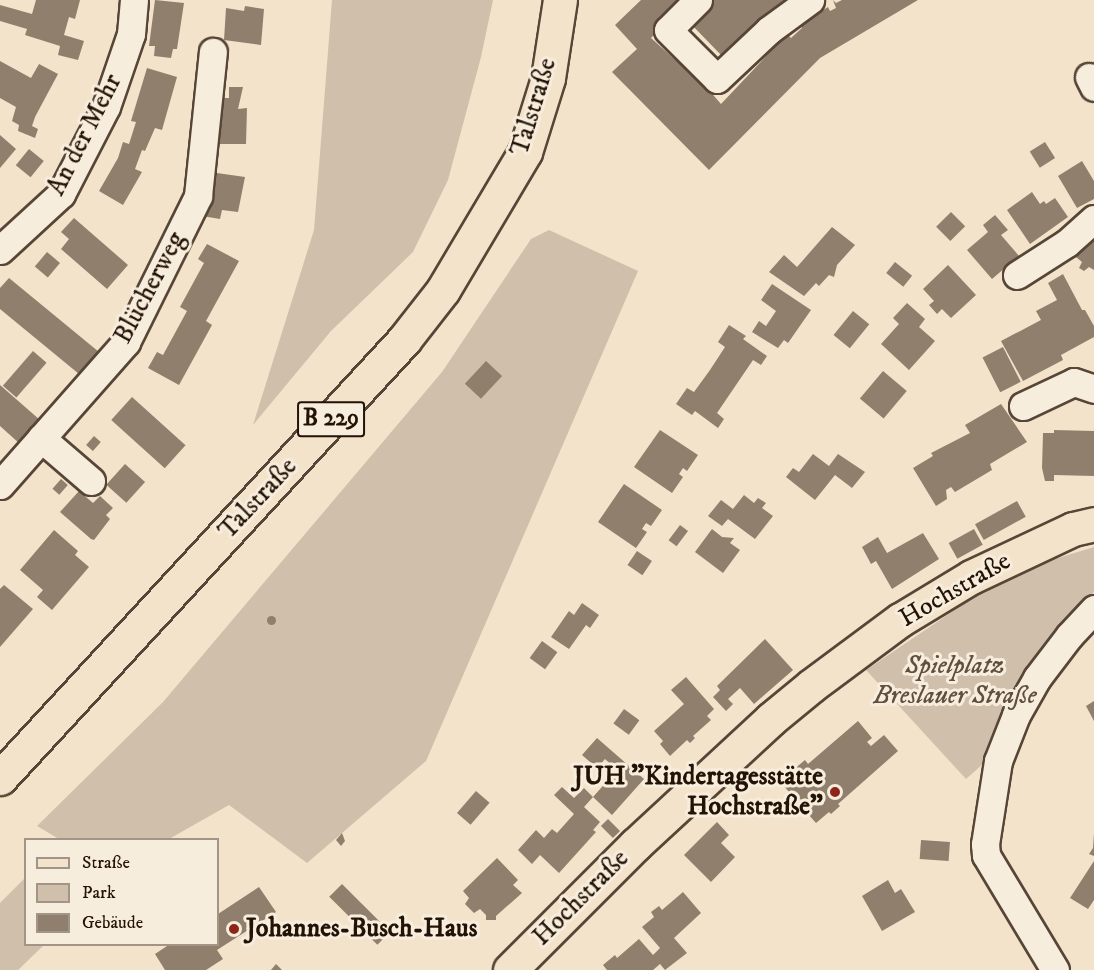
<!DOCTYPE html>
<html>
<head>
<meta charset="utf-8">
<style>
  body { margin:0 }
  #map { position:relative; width:1094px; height:970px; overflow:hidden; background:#f3e3cb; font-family:"IM FELL DW Pica",serif }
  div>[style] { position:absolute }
  .green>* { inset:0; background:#d0bfaa }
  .building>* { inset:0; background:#8f7f6c; transform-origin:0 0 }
  .round { border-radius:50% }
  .roads { filter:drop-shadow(2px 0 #574637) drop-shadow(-2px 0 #574637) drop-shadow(0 2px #574637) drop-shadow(0 -2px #574637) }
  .minor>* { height:27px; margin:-13.5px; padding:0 13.5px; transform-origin:13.5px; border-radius:13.5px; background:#f7eddd }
  .major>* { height:33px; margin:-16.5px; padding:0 16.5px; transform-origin:16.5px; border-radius:16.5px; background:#f3e3cb }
  .dots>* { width:16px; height:16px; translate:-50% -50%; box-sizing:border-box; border:3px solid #f7eddd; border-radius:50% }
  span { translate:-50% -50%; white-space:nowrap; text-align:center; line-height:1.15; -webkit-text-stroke:6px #f7eddd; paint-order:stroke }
  .shield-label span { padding:2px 4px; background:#f7eddd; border:2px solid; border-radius:4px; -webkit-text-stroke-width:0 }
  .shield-label { font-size:24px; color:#231206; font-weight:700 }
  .street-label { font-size:26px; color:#231206 }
  .park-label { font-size:26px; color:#604f3f; font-style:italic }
  .poi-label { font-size:26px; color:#231206; font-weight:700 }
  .right { translate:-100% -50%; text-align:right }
  .left { translate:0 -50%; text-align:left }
  .legend { position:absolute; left:24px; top:838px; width:195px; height:108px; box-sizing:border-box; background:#f7eddd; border:2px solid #a29587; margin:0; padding:8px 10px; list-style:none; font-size:18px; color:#231206 }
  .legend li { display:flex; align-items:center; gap:12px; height:30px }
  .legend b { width:30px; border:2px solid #a29587 }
</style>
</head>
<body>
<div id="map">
  <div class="green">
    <i style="clip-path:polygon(332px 0,493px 0,481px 57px,448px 180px,413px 252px,331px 331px,253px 425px,314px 230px)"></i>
    <i style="clip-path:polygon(549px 230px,638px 271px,426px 761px,307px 863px,229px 805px,169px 839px,59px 839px,37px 826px,163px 702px,442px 372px,531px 239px)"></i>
    <i style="clip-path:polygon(1094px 547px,1094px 592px,1059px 625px,1037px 654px,1015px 690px,984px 763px,966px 779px,866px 670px,980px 593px,1004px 579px,1045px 562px)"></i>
    <i style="clip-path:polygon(25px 878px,26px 944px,44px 945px,18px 970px,0 970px,0 903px)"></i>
  </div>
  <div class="building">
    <i style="clip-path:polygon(36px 0,80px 0,75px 19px,69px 17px,64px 35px,84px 41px,78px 60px,58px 55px,60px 46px,25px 35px,27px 29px,0 21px,0 5px,32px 14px)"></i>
    <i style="clip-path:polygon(155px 0,184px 3px,177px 49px,173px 49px,171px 58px,154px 56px,155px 46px,149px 46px)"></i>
    <i style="clip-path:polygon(641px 0,688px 0,651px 38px,693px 76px,695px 74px,721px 104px,787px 34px,791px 38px,802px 28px,800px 24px,828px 7px,830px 11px,836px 8px,833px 0,836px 3px,842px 0,918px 0,820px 58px,709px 170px,612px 72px,637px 49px,615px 25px)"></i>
    <i style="clip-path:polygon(712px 0,787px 0,769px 11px,722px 56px,689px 22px)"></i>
    <i style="clip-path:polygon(245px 6px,264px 9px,261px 45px,224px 40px,226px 8px,244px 11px)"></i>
    <i style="clip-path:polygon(0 61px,31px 78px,39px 64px,58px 74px,35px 117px,32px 126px,38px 129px,35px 138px,18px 131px,19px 125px,12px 121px,16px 107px,0 98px)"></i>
    <i style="clip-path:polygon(147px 68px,177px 77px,162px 130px,155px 128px,145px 151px,142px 150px,135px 169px,142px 172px,123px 205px,99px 191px,118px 158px,123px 142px,129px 144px,136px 122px,131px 121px)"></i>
    <i style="clip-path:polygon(229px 87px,243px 87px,238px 109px,247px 108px,246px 144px,219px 144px,220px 98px,229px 98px)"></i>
    <i style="clip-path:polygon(0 135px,16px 149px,0 168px)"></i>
    <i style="left:1045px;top:142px;width:19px;height:18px;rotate:58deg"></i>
    <i style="left:29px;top:149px;width:19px;height:21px;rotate:39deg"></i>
    <i style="clip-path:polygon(1082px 161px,1094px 181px,1094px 199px,1077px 208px,1058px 176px)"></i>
    <i style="clip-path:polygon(210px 172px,245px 177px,238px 212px,222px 210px,220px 219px,202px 216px)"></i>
    <i style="clip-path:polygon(1032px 192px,1040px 204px,1044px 201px,1046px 204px,1055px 198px,1068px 217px,1030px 244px,1007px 210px)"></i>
    <i style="left:951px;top:212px;width:20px;height:21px;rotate:45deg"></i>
    <i style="clip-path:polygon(995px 215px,1008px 230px,1001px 235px,1019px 256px,992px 279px,967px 250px,988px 232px,983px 225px)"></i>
    <i style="clip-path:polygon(74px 218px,128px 265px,107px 289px,61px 249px,69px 239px,61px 232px)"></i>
    <i style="clip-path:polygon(832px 227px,855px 245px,837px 265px,834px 277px,829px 275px,819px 286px,816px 283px,804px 296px,769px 272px,784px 255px,797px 267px)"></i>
    <i style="clip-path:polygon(1094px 232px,1094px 270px,1089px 267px,1084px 271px,1079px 268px,1082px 262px,1076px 257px)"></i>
    <i style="clip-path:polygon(207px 244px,239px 261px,206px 321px,212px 325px,179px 385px,148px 368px,157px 352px,163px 355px,187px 311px,180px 307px,204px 263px,198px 259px)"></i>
    <i style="left:47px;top:252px;width:17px;height:19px;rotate:40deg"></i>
    <i style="left:895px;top:262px;width:22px;height:14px;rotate:39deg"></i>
    <i style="clip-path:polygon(948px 265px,976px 295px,951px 318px,942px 309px,937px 314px,929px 305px,934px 301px,923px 289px)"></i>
    <i style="clip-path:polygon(1063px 274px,1082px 310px,1085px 310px,1094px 326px,1094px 337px,1061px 355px,1063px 360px,1023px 381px,1001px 341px,1041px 320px,1036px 311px,1057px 300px,1048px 283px)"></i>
    <i style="clip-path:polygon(9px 278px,99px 352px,79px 374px,0 309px,0 288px)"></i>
    <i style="clip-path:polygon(772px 284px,811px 310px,788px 343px,784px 340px,778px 348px,752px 332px,759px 321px,766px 326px,776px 311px,761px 300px)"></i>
    <i style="clip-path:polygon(907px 303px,925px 319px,919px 327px,935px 341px,909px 370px,881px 344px,899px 324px,893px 318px)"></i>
    <i style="left:853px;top:311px;width:21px;height:31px;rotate:39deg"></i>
    <i style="clip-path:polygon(729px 325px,746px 336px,743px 339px,767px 356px,761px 365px,753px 360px,717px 413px,724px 419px,718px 428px,695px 411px,692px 415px,676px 404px,687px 388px,694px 392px,710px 370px,725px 347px,718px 342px)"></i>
    <i style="left:1003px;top:347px;width:39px;height:23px;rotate:63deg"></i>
    <i style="left:33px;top:351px;width:18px;height:46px;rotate:41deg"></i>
    <i style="left:486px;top:361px;width:22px;height:31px;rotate:43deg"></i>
    <i style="left:883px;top:371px;width:31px;height:36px;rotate:40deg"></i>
    <i style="clip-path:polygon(0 385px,40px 420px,20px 444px,0 426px)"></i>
    <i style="left:132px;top:397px;width:72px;height:31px;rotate:42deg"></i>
    <i style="clip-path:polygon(1001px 404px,1027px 442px,990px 464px,992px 470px,955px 492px,951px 487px,946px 490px,947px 499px,936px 506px,913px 468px,933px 456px,931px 453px,970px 433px,965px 425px)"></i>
    <i style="clip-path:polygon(660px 430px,698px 455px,687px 471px,683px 468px,679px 474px,683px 477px,672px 493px,634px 467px)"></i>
    <i style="clip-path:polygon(1054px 430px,1094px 431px,1094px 476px,1054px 475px,1054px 481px,1045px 481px,1042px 468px,1043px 433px,1054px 433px)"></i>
    <i style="left:94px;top:436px;width:9px;height:12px;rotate:41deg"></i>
    <i style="clip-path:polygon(813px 454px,829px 466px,838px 454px,865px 472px,852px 488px,835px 475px,815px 500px,786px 477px,793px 468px,799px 472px)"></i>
    <i style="left:125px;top:464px;width:27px;height:28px;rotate:42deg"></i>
    <i style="left:61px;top:479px;width:9px;height:13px;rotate:41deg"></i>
    <i style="clip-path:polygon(624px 484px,662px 510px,651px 526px,646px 523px,642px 529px,647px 532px,636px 548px,598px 522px)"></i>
    <i style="clip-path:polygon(79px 491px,93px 503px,100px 496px,113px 508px,106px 515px,110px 519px,94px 540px,91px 539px,60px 512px)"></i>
    <i style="clip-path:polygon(744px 495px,754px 503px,758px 498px,766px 503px,762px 508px,773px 516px,755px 539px,728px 519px,722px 526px,708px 516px,721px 500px,733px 509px)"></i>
    <i style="left:1017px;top:501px;width:18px;height:48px;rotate:61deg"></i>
    <i style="left:680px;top:525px;width:10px;height:19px;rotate:37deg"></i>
    <i style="clip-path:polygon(712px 529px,722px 537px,734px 538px,730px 543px,740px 550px,723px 573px,695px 552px)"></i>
    <i style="left:974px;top:529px;width:18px;height:29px;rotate:61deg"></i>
    <i style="clip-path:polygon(54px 530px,78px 551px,75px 555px,89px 567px,52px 610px,37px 597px,43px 590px,20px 570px)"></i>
    <i style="clip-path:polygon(923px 533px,939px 559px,892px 589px,876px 561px,871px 564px,862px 547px,878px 537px,887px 553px)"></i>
    <i style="left:637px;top:551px;width:18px;height:17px;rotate:34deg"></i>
    <i style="clip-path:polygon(4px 585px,33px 609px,0 647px,0 589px)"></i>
    <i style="clip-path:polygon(582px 603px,599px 615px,590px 628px,586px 625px,569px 649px,551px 637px,569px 611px,574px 615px)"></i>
    <i class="round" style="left:266.5px;top:615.5px;width:9px;height:9px"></i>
    <i style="clip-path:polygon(765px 639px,793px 670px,754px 704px,740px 688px,728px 699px,733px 704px,726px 711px,713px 697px,720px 690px,717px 686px)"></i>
    <i style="left:542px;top:641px;width:19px;height:21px;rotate:36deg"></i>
    <i style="clip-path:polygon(686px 677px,714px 709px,707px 716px,711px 720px,693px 736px,695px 738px,690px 743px,687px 740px,670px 756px,660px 744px,663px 741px,654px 731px,684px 704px,671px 690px)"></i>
    <i style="clip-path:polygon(1094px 701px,1094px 721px,1086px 706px)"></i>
    <i style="left:624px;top:709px;width:19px;height:18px;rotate:36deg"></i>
    <i style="clip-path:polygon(858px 721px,872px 738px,867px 742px,871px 746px,884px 735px,898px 751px,838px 804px,840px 806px,831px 814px,829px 812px,816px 823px,801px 806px,805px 803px,801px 799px,797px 802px,780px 781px,805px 760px,808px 764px)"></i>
    <i style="clip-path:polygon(597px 738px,644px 779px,612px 815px,593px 797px,584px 807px,600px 822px,593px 830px,596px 832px,559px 873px,540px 855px,532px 864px,518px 850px,536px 830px,544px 838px,552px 829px,557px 833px,574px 814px,554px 795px,562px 787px,574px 798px,584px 788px,593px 797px,617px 770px,605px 759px,597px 768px,582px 755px)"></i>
    <i style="left:476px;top:791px;width:18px;height:29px;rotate:41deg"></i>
    <i style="left:608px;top:819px;width:17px;height:10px;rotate:45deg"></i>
    <i style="clip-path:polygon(717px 822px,729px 835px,721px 843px,735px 857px,711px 882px,684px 855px)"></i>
    <i style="clip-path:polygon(342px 833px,345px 841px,341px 846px,336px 840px)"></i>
    <i style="clip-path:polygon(1094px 833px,1094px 856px,1089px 854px,1093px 848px)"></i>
    <i style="left:921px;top:840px;width:29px;height:19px;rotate:4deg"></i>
    <i style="clip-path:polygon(497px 858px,518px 880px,513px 885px,522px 893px,496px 916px,496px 920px,486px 920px,486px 915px,480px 909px,474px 913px,465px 904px,469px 898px,463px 891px)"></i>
    <i style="clip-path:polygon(1094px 861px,1094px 900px,1088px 909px,1070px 898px)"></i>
    <i style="clip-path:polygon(888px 880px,895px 893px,901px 889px,915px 912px,882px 931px,862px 896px)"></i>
    <i style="left:342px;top:884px;width:68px;height:18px;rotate:45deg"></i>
    <i style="clip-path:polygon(259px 887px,276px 912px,217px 950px,223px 959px,206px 970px,165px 970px,155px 954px,170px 944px,218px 944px,218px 914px)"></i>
    <i style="clip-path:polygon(683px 892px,701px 913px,674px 938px,687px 953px,665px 970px,660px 964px,653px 970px,607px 970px,603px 965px,615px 955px,617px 958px,639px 939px,653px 955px,660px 948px,642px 927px,654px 917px,651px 912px,659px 906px,662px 910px)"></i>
    <i style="clip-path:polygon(276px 964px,282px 970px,271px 970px)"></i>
  </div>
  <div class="roads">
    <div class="minor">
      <i style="left:698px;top:0;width:42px;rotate:135deg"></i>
      <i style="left:668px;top:30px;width:69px;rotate:45deg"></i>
      <i style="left:717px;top:79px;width:71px;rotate:-43.3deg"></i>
      <i style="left:769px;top:30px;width:51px;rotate:-36.2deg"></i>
      <i style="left:1089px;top:77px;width:11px;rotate:63deg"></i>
      <i style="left:0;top:250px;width:83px;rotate:-42.6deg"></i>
      <i style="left:61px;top:194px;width:98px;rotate:-62.7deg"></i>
      <i style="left:106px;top:107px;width:77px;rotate:-71.1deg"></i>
      <i style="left:131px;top:34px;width:34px;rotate:-85deg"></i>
      <i style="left:1017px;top:275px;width:59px;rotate:-32.6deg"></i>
      <i style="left:1067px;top:243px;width:36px;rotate:-42deg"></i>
      <i style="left:1023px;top:406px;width:56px;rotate:-25.2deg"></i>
      <i style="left:1074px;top:382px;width:21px;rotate:19deg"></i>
      <i style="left:41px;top:438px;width:66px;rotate:40.7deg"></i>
      <i style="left:0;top:485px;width:191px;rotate:-48.6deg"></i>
      <i style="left:126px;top:342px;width:163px;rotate:-63.7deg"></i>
      <i style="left:198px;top:196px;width:145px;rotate:-84.1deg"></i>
      <i style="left:1055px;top:970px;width:134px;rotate:-121deg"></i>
      <i style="left:986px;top:855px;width:11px;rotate:-95deg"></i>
      <i style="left:985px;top:844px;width:84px;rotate:-81.1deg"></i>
      <i style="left:998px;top:761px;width:49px;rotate:-68.6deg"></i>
      <i style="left:1016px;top:715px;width:43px;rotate:-60.4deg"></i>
      <i style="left:1037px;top:678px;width:53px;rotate:-52.7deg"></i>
      <i style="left:1069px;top:636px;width:37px;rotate:-47deg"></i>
    </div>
    <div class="major">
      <i style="left:0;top:778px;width:596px;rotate:-47.31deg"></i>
      <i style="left:404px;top:340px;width:63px;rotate:-52deg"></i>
      <i style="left:443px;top:290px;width:161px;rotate:-59.3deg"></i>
      <i style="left:525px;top:152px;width:77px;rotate:-72.7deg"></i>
      <i style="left:548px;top:78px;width:79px;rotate:-81.3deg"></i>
      <i style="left:510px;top:970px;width:177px;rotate:-45deg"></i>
      <i style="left:635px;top:845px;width:185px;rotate:-42.8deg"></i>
      <i style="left:771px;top:719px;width:52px;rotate:-39.5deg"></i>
      <i style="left:811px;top:686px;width:111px;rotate:-36.6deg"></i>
      <i style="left:900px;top:620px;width:83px;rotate:-31.2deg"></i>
      <i style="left:971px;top:577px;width:113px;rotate:-25.2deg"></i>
      <i style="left:1073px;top:529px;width:22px;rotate:-13deg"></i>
    </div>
  </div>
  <div class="dots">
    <i style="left:835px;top:792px;background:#8f2418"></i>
    <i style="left:234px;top:929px;background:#8f2418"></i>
  </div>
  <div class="shield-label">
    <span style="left:331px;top:419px">B 229</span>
  </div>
  <div class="street-label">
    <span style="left:534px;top:107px;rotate:-73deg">Talstraße</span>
    <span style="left:85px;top:135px;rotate:-63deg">An der Mehr</span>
    <span style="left:150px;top:288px;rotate:-62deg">Blücherweg</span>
    <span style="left:258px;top:499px;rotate:-47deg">Talstraße</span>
    <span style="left:955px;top:590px;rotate:-30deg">Hochstraße</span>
    <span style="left:581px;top:898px;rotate:-45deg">Hochstraße</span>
  </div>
  <div class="park-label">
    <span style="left:955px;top:681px">Spielplatz<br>Breslauer Straße</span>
  </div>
  <div class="poi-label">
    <span class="right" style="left:823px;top:792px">JUH "Kindertagesstätte<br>Hochstraße"</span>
    <span class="left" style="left:246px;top:929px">Johannes-Busch-Haus</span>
  </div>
  <ul class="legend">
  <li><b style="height:8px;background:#f3e3cb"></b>Straße</li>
  <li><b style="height:16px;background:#d0bfaa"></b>Park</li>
  <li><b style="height:16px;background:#8f7f6c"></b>Gebäude</li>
  </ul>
</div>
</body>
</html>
